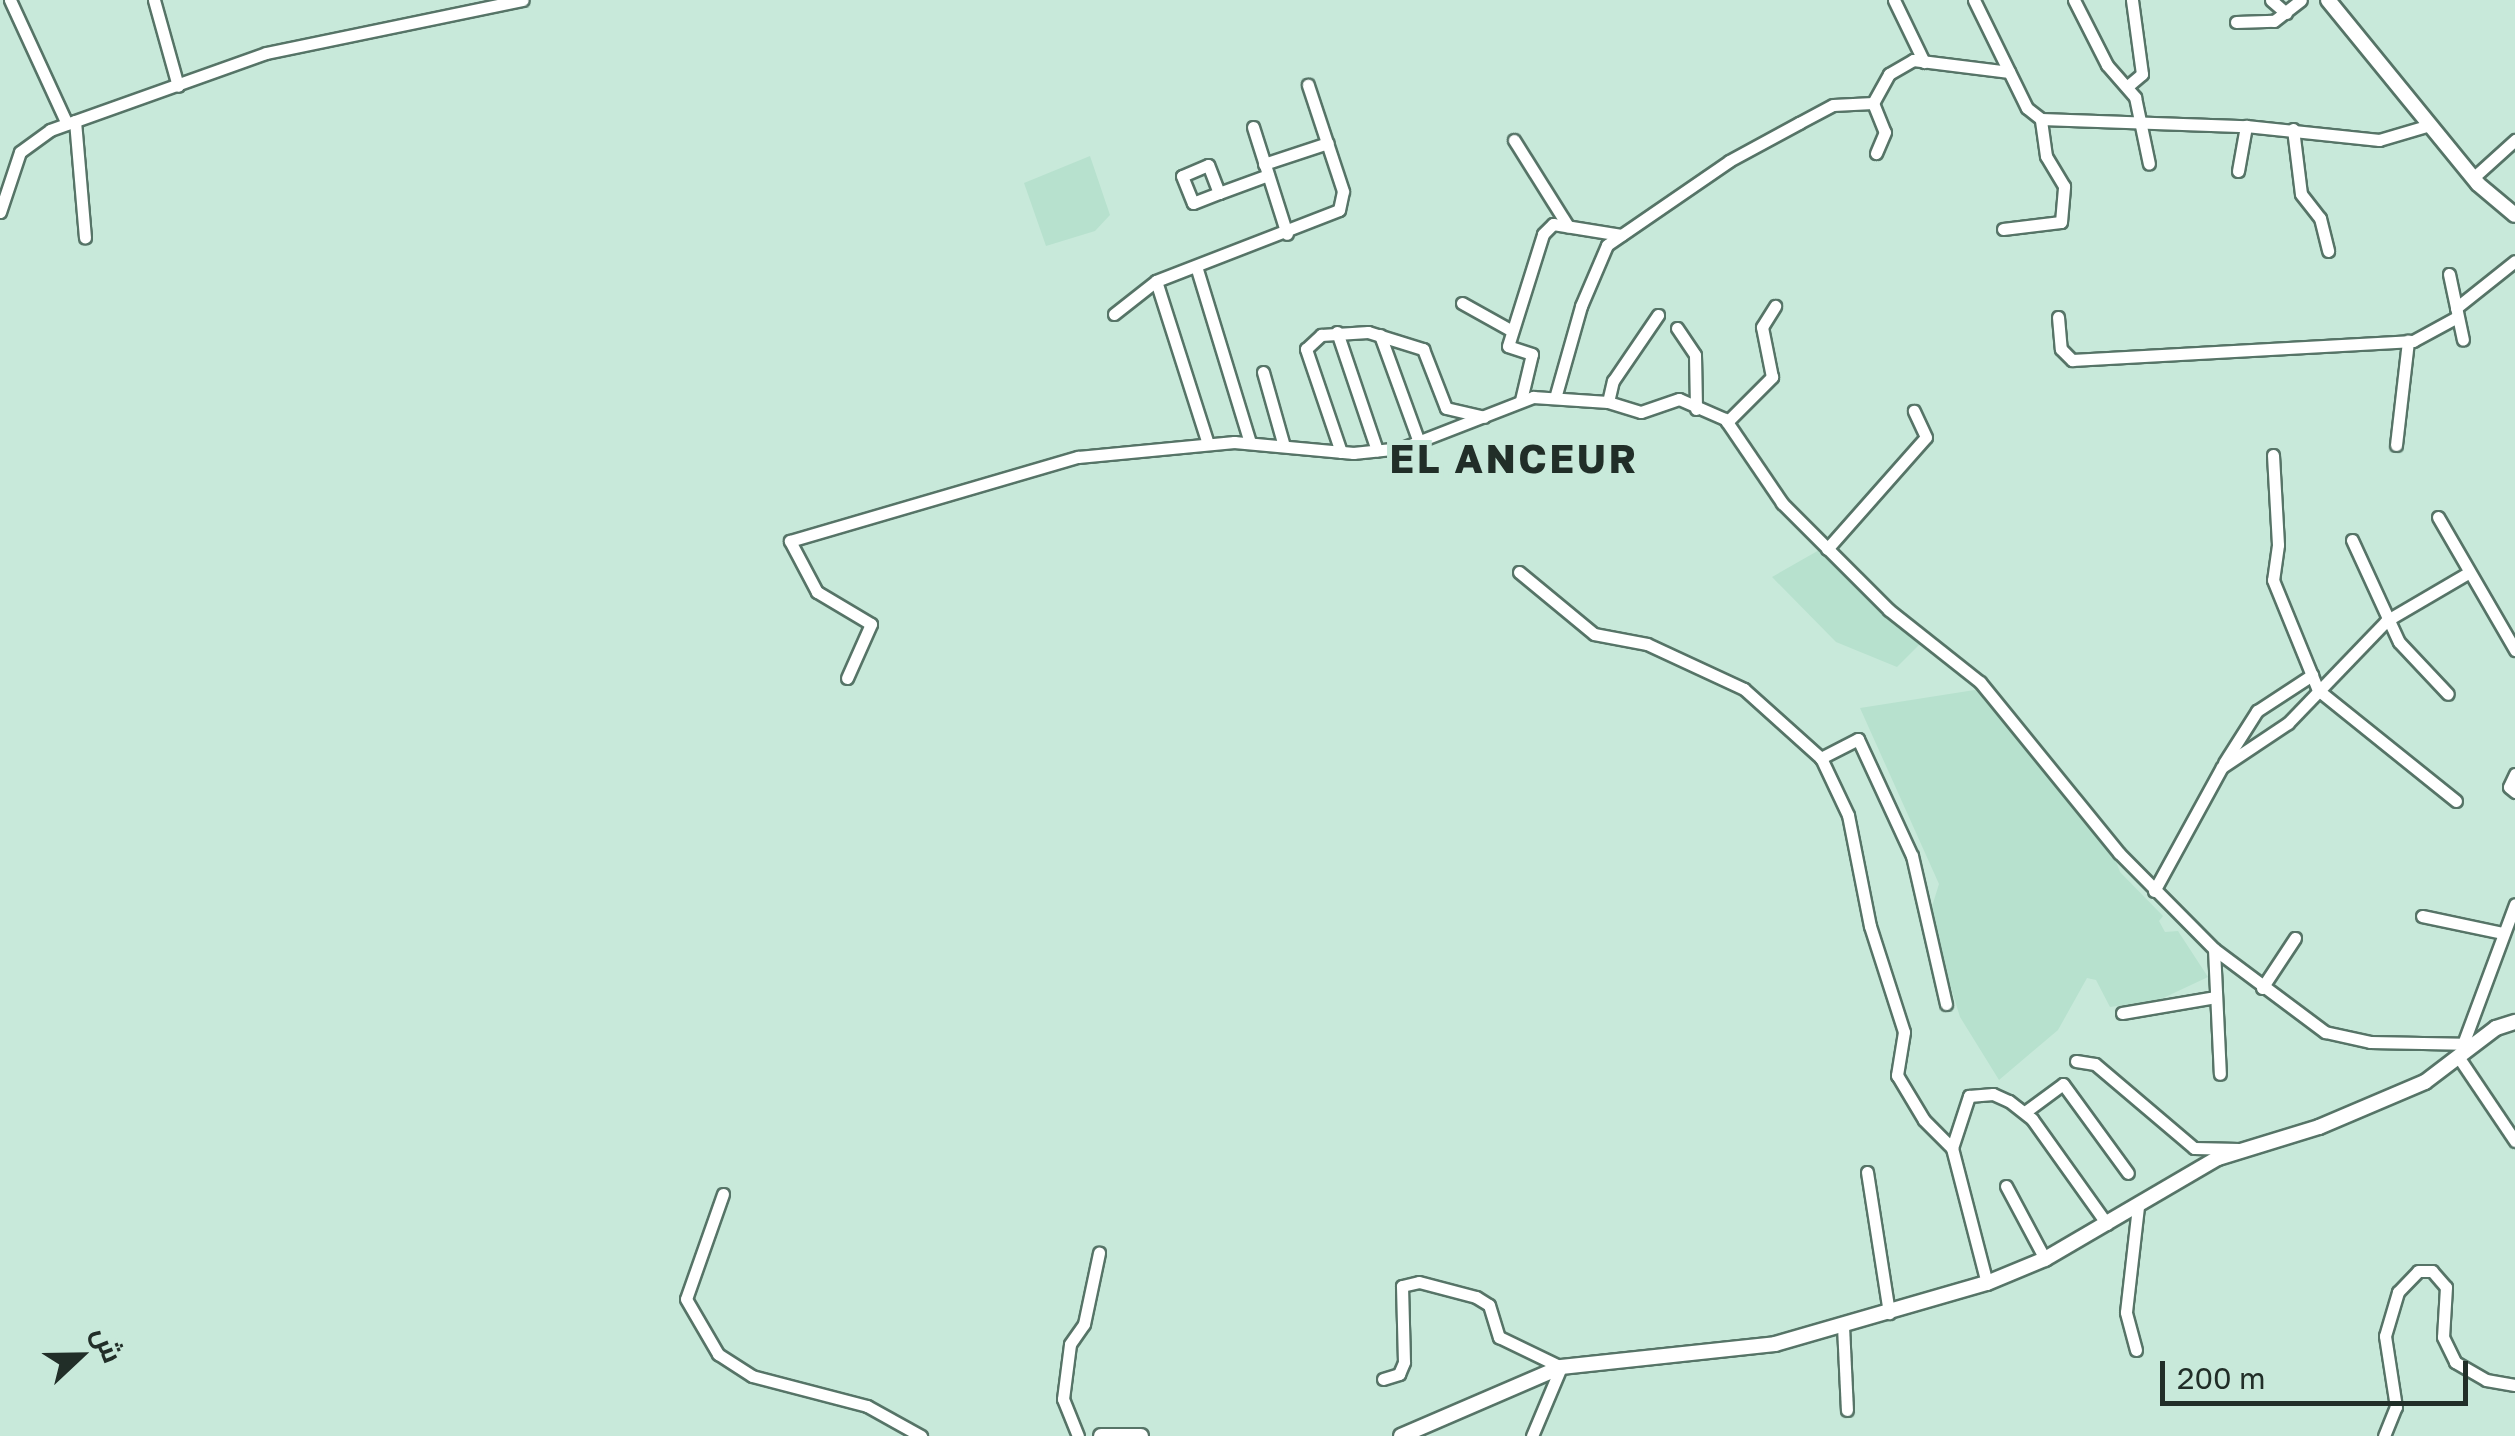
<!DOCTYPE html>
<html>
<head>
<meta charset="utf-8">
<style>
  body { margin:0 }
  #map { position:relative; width:2515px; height:1436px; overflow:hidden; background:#c8e9da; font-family:"Golos Text",Cairo,sans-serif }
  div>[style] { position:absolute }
  .built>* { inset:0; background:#b7e1ce }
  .roads { filter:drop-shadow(2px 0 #567467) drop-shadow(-2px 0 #567467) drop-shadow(0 2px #567467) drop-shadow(0 -2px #567467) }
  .minor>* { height:11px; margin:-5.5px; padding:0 5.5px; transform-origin:5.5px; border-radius:5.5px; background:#fff }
  .tertiary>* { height:14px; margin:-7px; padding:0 7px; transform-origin:7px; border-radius:7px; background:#fff }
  span { translate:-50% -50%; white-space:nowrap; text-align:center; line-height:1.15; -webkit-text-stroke:10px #c8e9da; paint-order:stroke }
  .district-label { font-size:40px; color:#212e28; font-weight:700; letter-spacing:2.5px }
  .north { position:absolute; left:30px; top:1306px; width:100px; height:100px; -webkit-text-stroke:8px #c8e9da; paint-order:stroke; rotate:68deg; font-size:28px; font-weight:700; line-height:40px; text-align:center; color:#212e28 }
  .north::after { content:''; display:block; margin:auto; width:35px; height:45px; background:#212e28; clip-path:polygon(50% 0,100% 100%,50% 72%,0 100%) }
  .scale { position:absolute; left:2160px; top:1361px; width:308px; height:45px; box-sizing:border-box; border:5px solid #212e28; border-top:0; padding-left:12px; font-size:30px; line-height:35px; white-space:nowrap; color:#212e28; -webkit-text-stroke:8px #c8e9da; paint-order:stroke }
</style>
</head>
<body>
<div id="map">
  <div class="built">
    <i style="clip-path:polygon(1090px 156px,1110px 215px,1095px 231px,1046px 246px,1024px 183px)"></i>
    <i style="clip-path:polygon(1821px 549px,1921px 643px,1897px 667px,1836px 642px,1772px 577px)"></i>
    <i style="clip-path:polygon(1981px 689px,2113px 853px,2120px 872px,2163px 916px,2159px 921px,2165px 932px,2178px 931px,2208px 977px,2159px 1000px,2110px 1007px,2096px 980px,2087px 978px,2058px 1030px,1999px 1080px,1960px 1017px,1929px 916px,1939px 884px,1860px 708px)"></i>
  </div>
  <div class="roads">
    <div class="minor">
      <i style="left:10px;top:0;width:136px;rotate:65.3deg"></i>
      <i style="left:154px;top:0;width:89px;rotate:74.4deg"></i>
      <i style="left:1894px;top:0;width:69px;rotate:64.2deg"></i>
      <i style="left:1974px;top:0;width:120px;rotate:63.9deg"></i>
      <i style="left:2027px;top:108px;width:18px;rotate:38deg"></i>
      <i style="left:2041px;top:119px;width:205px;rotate:2deg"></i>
      <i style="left:2246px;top:126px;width:134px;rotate:6deg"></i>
      <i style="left:2379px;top:140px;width:53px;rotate:-16.4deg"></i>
      <i style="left:2074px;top:0;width:73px;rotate:63.1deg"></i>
      <i style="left:2107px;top:65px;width:43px;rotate:48.8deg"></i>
      <i style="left:2135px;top:97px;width:68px;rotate:78.2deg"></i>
      <i style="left:2271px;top:0;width:20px;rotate:41deg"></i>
      <i style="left:2236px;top:22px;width:38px;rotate:-2deg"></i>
      <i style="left:2274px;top:21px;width:34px;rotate:-38deg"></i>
      <i style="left:2129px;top:85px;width:17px;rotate:-40deg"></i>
      <i style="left:2142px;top:74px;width:75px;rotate:-97.7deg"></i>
      <i style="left:1873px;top:103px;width:31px;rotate:68deg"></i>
      <i style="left:1885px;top:132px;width:23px;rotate:113deg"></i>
      <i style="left:75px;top:121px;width:117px;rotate:85.1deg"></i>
      <i style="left:1253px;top:127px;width:112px;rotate:72.4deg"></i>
      <i style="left:2293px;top:129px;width:65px;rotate:83deg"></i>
      <i style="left:2301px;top:194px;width:31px;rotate:52deg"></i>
      <i style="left:2320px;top:218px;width:34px;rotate:76deg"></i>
      <i style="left:1514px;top:140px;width:102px;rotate:57.9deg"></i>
      <i style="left:1264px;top:164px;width:67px;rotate:-18.2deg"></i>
      <i style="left:2238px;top:171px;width:46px;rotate:-79.9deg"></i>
      <i style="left:2473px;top:178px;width:57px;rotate:-42.1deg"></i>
      <i style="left:1219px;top:193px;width:30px;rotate:-111deg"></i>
      <i style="left:1208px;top:165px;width:28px;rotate:157deg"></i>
      <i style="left:1182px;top:176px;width:29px;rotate:68deg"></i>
      <i style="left:1193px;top:203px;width:28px;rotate:-21deg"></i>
      <i style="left:1219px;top:193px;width:52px;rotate:-20.2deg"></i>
      <i style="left:0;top:212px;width:63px;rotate:-71.6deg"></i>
      <i style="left:20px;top:152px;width:37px;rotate:-36deg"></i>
      <i style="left:50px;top:130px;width:229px;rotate:-19.6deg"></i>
      <i style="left:266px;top:53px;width:262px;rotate:-11.7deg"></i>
      <i style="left:2003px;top:229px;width:58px;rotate:-6.9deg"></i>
      <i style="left:2061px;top:222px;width:36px;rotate:-85deg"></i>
      <i style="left:2064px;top:186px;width:35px;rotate:-121deg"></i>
      <i style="left:2046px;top:156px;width:37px;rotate:-98deg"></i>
      <i style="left:1196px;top:266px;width:185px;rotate:73deg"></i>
      <i style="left:2449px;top:274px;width:67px;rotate:78deg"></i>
      <i style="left:1156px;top:281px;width:171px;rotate:72.3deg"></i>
      <i style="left:1462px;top:303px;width:57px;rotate:29.2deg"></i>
      <i style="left:2456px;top:308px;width:75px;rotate:-38.5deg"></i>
      <i style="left:1114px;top:314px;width:53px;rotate:-38.2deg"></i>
      <i style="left:1156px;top:281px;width:196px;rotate:-21.2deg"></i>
      <i style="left:1339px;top:210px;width:19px;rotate:-78deg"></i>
      <i style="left:1343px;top:191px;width:112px;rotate:-108.3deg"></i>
      <i style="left:2058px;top:317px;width:32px;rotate:85deg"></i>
      <i style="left:2061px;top:349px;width:16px;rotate:45deg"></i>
      <i style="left:2072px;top:360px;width:342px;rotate:-3.2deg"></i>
      <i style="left:2413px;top:341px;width:50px;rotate:-28.6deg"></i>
      <i style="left:1677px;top:328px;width:32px;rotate:56deg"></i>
      <i style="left:1695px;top:355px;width:54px;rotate:88.9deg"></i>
      <i style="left:1337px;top:332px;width:125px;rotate:71.3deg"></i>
      <i style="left:1380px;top:335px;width:114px;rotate:70deg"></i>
      <i style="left:1263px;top:372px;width:77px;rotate:74.2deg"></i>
      <i style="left:1555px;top:398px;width:96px;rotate:-74.2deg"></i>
      <i style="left:1581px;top:306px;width:66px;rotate:-66.9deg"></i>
      <i style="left:1607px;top:245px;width:148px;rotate:-34.5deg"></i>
      <i style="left:1729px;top:161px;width:80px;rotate:-28.5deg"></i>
      <i style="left:1799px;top:123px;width:38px;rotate:-28deg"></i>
      <i style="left:1833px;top:105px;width:40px;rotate:-2.9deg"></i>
      <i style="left:1873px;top:103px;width:33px;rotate:-61deg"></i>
      <i style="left:1889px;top:74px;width:28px;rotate:-30deg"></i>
      <i style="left:1913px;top:60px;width:97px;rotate:7.1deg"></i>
      <i style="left:1521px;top:400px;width:47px;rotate:-76.6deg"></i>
      <i style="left:1532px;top:354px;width:25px;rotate:-162deg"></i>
      <i style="left:1508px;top:346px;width:117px;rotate:-72.6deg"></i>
      <i style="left:1543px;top:234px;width:14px;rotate:-45deg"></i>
      <i style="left:1553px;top:224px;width:69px;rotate:9.2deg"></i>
      <i style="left:1608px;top:402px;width:22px;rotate:-77deg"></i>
      <i style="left:1613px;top:381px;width:80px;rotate:-55.7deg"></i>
      <i style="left:1727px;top:422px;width:64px;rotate:-45deg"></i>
      <i style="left:1772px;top:377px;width:51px;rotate:-101.3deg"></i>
      <i style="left:1762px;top:327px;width:25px;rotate:-58deg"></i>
      <i style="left:2396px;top:445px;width:105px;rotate:-83.4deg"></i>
      <i style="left:1341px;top:452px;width:109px;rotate:-108.8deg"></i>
      <i style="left:1306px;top:349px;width:21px;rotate:-43deg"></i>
      <i style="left:1321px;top:335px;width:47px;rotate:-3.7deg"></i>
      <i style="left:1368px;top:332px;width:58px;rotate:17.2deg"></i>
      <i style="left:1423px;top:349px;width:63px;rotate:68.7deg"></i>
      <i style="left:1446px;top:408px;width:39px;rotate:13deg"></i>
      <i style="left:2273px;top:455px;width:90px;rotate:86.8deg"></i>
      <i style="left:2278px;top:545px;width:35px;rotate:98deg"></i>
      <i style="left:2273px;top:580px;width:119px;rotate:67.8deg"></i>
      <i style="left:2318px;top:690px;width:177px;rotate:38.8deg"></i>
      <i style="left:2438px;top:517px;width:154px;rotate:59.9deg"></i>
      <i style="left:2352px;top:540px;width:112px;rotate:65.3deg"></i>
      <i style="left:2399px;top:642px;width:71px;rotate:46.7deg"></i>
      <i style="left:1827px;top:549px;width:149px;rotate:-48.5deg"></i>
      <i style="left:1926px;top:437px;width:29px;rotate:-115deg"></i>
      <i style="left:1519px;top:572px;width:97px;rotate:39.6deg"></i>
      <i style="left:1594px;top:634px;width:54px;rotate:10.7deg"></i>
      <i style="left:1647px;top:644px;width:107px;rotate:24.9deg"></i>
      <i style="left:1744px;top:689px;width:103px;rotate:41.9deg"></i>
      <i style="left:847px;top:678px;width:59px;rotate:-66deg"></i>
      <i style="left:871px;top:624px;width:63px;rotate:-149.3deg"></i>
      <i style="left:817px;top:592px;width:58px;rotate:-117.9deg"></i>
      <i style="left:790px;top:541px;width:300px;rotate:-16.3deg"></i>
      <i style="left:1078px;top:457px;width:157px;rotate:-5.5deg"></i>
      <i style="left:1234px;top:442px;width:120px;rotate:5.3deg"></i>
      <i style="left:1353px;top:453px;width:49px;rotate:-5.8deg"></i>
      <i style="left:1402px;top:448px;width:141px;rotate:-21.3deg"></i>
      <i style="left:1533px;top:397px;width:75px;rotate:3.8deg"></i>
      <i style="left:1608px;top:402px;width:34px;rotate:17deg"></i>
      <i style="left:1641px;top:412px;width:40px;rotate:-18.9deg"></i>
      <i style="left:1679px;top:399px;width:50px;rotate:23.5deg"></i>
      <i style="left:1725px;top:419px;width:102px;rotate:55.8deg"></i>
      <i style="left:1782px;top:503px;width:151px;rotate:45deg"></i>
      <i style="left:1889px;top:610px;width:116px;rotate:38.4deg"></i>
      <i style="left:1980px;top:682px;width:220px;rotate:50.9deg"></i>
      <i style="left:2119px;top:853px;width:135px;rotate:45.3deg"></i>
      <i style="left:2214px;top:949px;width:139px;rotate:36.8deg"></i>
      <i style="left:2325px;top:1032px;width:46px;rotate:12.5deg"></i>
      <i style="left:2370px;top:1042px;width:105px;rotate:1.1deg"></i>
      <i style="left:2224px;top:763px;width:62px;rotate:-57.6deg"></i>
      <i style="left:2257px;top:711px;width:66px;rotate:-33.2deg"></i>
      <i style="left:2515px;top:774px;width:14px;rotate:115deg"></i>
      <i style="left:2509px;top:787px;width:8px;rotate:40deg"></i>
      <i style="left:2154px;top:891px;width:141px;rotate:-61.3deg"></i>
      <i style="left:2222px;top:767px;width:79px;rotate:-33.7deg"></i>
      <i style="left:2288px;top:723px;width:141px;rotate:-46.1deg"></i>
      <i style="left:2386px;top:621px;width:93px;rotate:-30.4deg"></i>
      <i style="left:2422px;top:916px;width:83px;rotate:11.9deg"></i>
      <i style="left:2214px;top:949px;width:125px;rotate:87.3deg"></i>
      <i style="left:2262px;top:988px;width:60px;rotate:-56.6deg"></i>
      <i style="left:1946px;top:1004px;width:152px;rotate:-102.9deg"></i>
      <i style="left:1912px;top:856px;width:129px;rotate:-114.8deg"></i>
      <i style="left:1858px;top:739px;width:42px;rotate:152.8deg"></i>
      <i style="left:1821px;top:758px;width:63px;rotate:64.7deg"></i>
      <i style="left:1848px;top:815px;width:113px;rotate:78.8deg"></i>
      <i style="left:1870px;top:926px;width:111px;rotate:72.2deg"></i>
      <i style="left:1904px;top:1032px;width:44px;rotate:99.2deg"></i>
      <i style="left:1897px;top:1075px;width:52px;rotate:59deg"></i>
      <i style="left:1924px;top:1120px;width:40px;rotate:45deg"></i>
      <i style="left:1952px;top:1148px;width:139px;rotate:75.5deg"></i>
      <i style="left:2122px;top:1013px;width:95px;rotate:-9.7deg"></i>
      <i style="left:2463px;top:1044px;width:149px;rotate:-69.6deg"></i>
      <i style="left:2459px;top:1058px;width:100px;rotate:56deg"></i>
      <i style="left:2076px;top:1061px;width:19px;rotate:9deg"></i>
      <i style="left:2095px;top:1064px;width:130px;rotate:40.3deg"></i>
      <i style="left:2194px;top:1148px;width:45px;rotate:1.3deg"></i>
      <i style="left:2025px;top:1112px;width:47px;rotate:-36.4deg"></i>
      <i style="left:2063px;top:1084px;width:110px;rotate:53.9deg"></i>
      <i style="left:1952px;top:1148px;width:55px;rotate:-71.9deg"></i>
      <i style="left:1969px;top:1096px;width:24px;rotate:-5deg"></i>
      <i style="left:1993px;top:1094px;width:17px;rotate:24deg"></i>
      <i style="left:2009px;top:1101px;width:29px;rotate:38deg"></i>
      <i style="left:2032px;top:1119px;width:129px;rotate:54.5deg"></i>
      <i style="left:1867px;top:1172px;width:143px;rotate:81.1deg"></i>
      <i style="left:2006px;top:1186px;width:83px;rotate:61.9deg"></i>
      <i style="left:723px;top:1194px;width:111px;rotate:109.4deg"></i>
      <i style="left:686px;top:1299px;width:64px;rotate:59.8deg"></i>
      <i style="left:718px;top:1354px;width:40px;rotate:32.9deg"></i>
      <i style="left:752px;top:1376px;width:119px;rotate:14.6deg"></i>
      <i style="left:867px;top:1406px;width:62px;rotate:29.1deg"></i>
      <i style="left:1843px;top:1326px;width:84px;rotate:87.3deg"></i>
      <i style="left:2136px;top:1350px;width:39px;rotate:-105deg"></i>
      <i style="left:2126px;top:1312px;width:107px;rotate:-83.5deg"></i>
      <i style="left:1383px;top:1379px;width:17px;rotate:-17deg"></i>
      <i style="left:1399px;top:1374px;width:13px;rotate:-67deg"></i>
      <i style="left:1404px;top:1362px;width:76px;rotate:-91.5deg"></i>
      <i style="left:1402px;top:1286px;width:17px;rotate:-13deg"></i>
      <i style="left:1419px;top:1282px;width:59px;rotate:14.7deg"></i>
      <i style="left:1476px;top:1297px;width:15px;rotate:32deg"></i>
      <i style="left:1489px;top:1305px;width:34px;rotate:73deg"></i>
      <i style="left:1499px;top:1337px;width:69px;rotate:25.8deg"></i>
      <i style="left:1561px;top:1367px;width:75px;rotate:112.8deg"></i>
      <i style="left:1078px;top:1436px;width:40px;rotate:-112deg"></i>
      <i style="left:1063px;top:1399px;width:55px;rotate:-82.7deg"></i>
      <i style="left:1070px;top:1344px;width:24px;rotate:-55deg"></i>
      <i style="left:1084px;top:1324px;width:73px;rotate:-78.1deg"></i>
      <i style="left:2384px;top:1436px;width:31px;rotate:-68deg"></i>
      <i style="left:2396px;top:1407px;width:72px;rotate:-98.8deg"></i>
      <i style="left:2385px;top:1336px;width:46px;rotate:-73.5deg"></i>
      <i style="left:2398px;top:1292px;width:29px;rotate:-46deg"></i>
      <i style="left:2418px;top:1271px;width:14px"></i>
      <i style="left:2432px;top:1271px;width:21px;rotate:49deg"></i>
      <i style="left:2446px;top:1287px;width:50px;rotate:93.4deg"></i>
      <i style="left:2443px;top:1337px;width:28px;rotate:64deg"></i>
      <i style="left:2455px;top:1362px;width:36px;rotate:30deg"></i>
      <i style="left:2486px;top:1380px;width:29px;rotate:10deg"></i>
    </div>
    <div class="tertiary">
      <i style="left:2328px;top:0;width:237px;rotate:50.8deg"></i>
      <i style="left:2478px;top:184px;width:48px;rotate:40deg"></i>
      <i style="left:1101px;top:1436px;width:40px"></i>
      <i style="left:1401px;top:1436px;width:174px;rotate:-23.3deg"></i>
      <i style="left:1561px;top:1367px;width:215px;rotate:-6.1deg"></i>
      <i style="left:1775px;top:1344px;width:221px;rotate:-16.1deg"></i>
      <i style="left:1987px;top:1283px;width:63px;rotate:-22.5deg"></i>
      <i style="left:2045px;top:1259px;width:200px;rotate:-30.3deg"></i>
      <i style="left:2218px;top:1158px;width:106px;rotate:-17.1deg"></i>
      <i style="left:2319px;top:1127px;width:115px;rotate:-23deg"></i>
      <i style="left:2425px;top:1082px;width:89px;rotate:-37.3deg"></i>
      <i style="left:2496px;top:1028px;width:20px;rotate:-18deg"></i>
    </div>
  </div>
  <div class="district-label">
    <span style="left:1514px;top:458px">EL ANCEUR</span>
  </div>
  <div class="north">ش</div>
  <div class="scale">200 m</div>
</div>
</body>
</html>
